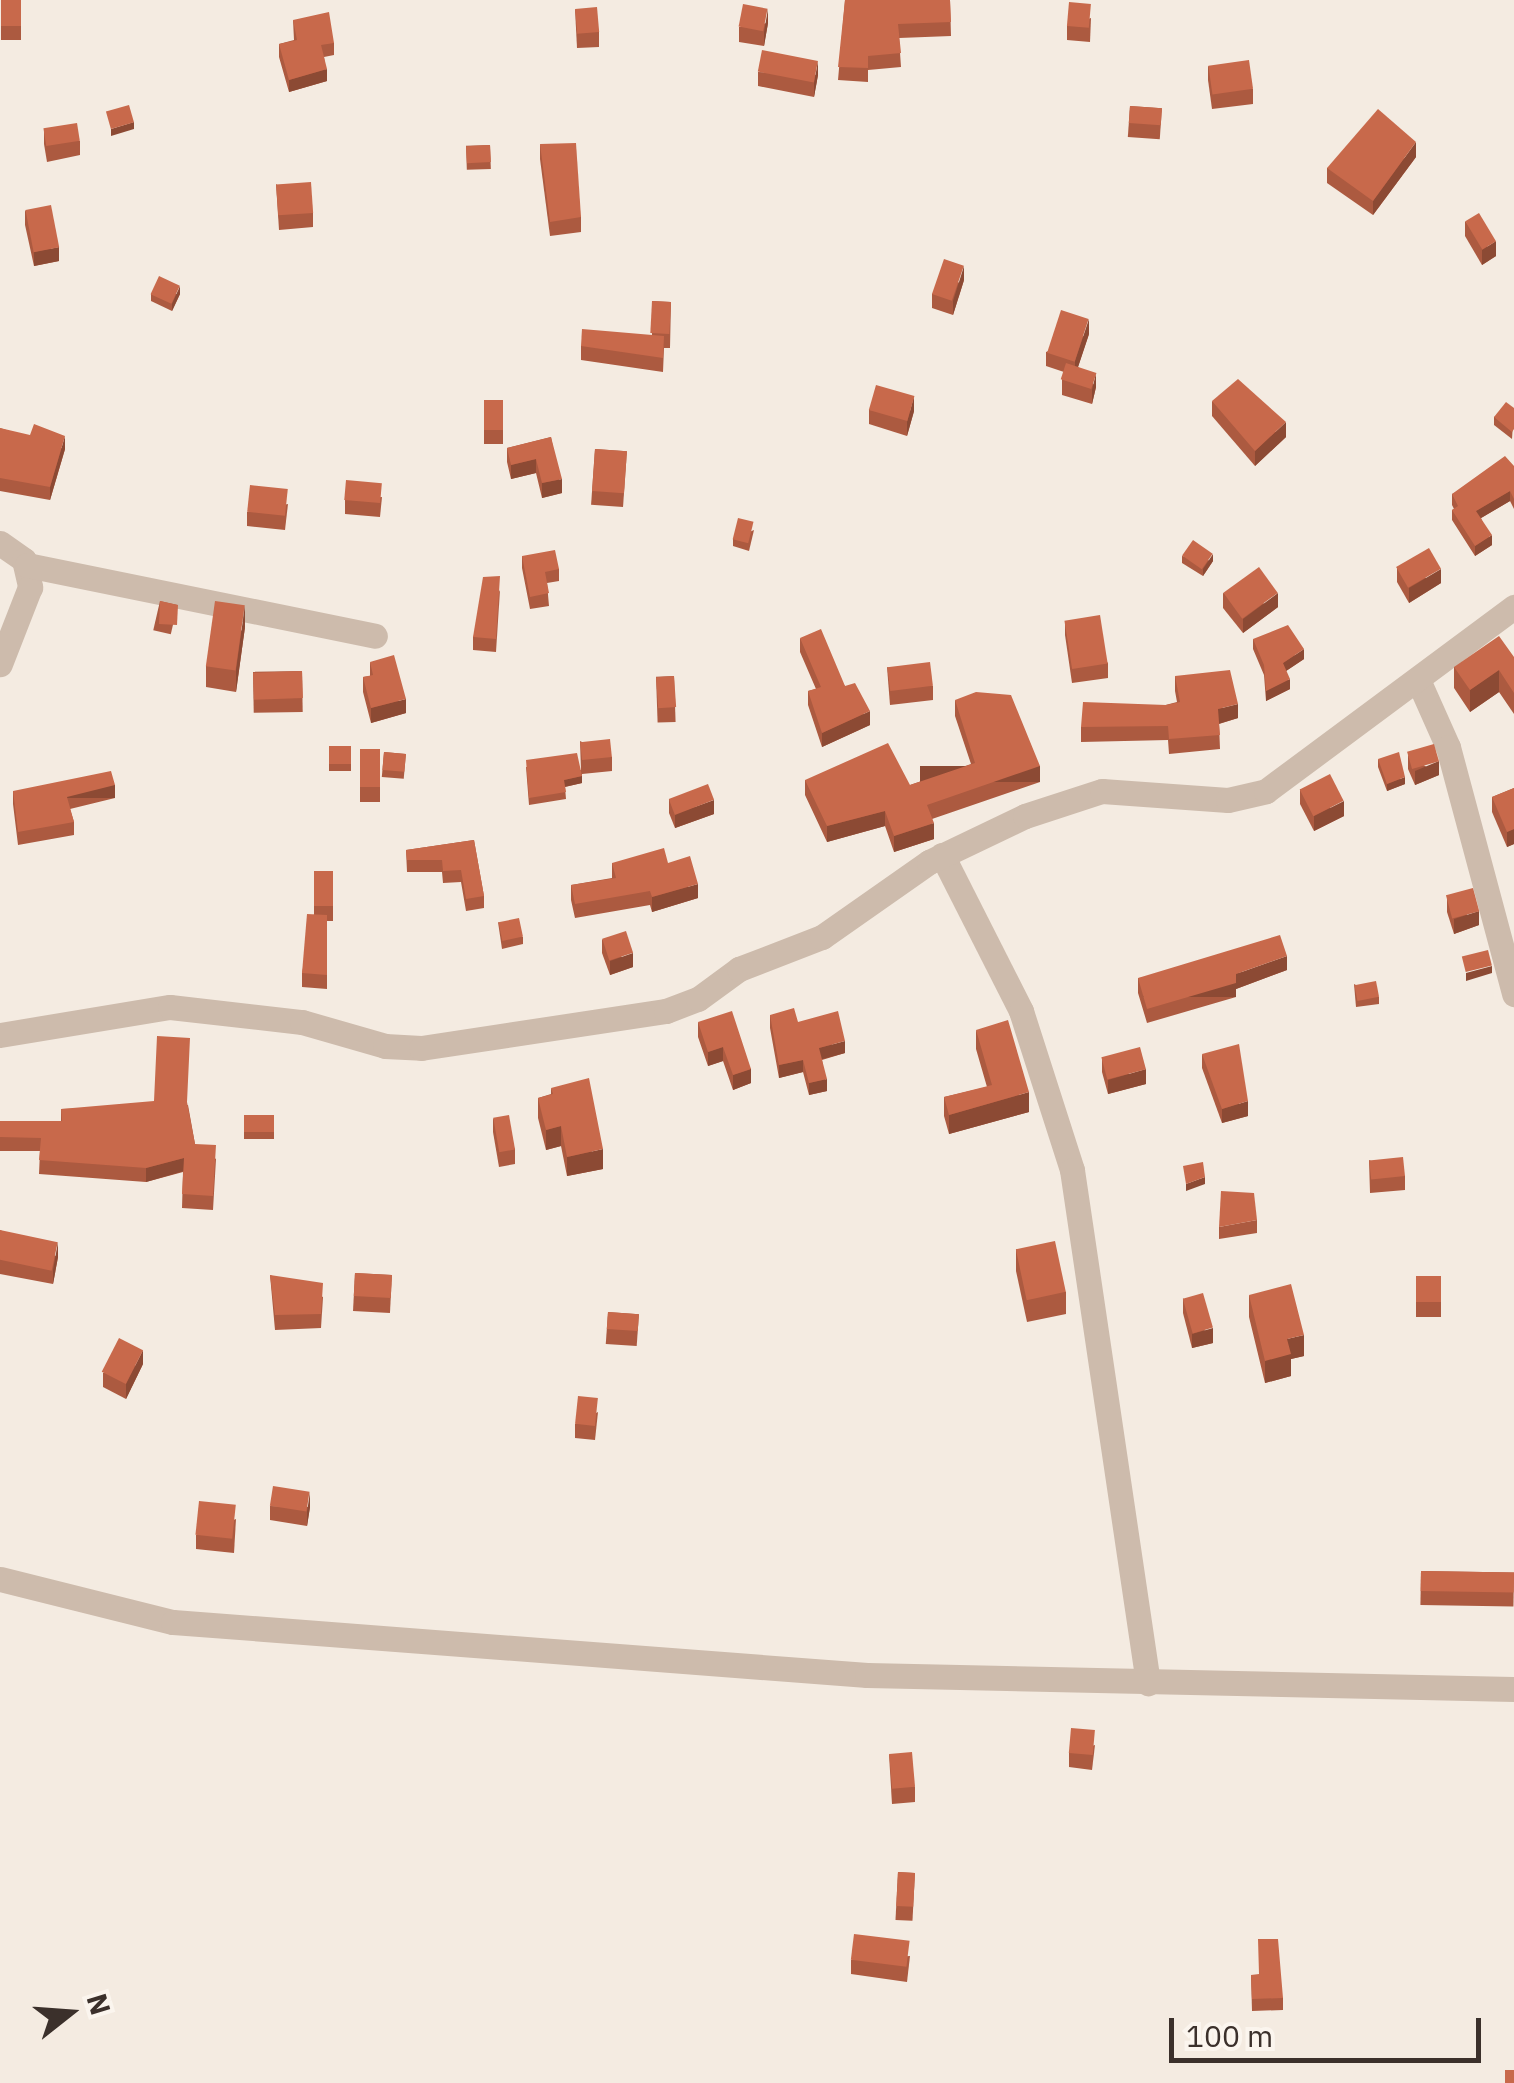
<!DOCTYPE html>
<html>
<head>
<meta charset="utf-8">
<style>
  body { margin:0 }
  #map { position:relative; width:1514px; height:2083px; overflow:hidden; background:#f4ebe1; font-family:"IBM Plex Sans",sans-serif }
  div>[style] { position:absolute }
  .minor>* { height:25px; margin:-12.5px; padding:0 12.5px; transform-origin:12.5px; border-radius:12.5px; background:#cdbbac }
  .wall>* { inset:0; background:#ac5a40; transform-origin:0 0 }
  .shaded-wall>* { inset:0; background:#8c4a34; transform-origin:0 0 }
  .building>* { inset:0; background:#c8694b; transform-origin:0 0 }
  span { translate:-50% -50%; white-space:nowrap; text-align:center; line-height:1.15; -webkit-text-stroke:9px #fbf5ee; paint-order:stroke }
  .north { position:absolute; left:20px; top:1963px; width:100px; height:100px; -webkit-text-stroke:8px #fbf5ee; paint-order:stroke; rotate:73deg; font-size:28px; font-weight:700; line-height:40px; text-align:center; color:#3b302b }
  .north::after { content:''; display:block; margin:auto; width:35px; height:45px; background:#3b302b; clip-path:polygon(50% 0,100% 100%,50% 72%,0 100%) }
  .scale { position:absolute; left:1169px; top:2018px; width:312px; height:45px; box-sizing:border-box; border:5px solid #3b302b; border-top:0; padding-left:12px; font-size:30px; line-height:35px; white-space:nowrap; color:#3b302b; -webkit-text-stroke:8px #fbf5ee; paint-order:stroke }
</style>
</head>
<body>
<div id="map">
  <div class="minor">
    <i style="left:0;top:543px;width:29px;rotate:35deg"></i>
    <i style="left:24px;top:560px;width:28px;rotate:77deg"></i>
    <i style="left:30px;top:587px;width:83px;rotate:111.3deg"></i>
    <i style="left:27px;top:565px;width:355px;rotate:11.5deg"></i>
    <i style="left:1419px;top:682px;width:71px;rotate:66deg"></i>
    <i style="left:1448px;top:747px;width:256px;rotate:75deg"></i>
    <i style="left:942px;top:855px;width:175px;rotate:63.1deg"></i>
    <i style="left:1021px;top:1011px;width:167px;rotate:72.2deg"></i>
    <i style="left:1072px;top:1170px;width:519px;rotate:81.57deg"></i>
    <i style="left:0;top:1035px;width:172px;rotate:-9.4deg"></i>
    <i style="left:170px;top:1007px;width:133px;rotate:6.5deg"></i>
    <i style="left:302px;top:1022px;width:86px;rotate:16.1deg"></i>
    <i style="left:385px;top:1046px;width:36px;rotate:3deg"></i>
    <i style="left:421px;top:1048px;width:248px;rotate:-8.6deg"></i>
    <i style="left:666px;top:1011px;width:34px;rotate:-21deg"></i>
    <i style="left:698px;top:999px;width:51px;rotate:-36.2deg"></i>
    <i style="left:739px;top:969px;width:89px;rotate:-21.1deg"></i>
    <i style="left:822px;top:937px;width:131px;rotate:-35deg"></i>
    <i style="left:929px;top:862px;width:106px;rotate:-25.6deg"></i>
    <i style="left:1025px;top:816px;width:81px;rotate:-18deg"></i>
    <i style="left:1102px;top:791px;width:126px;rotate:4.1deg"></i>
    <i style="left:1228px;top:800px;width:39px;rotate:-13deg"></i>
    <i style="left:1266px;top:791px;width:309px;rotate:-36.6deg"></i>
    <i style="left:0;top:1579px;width:178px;rotate:14deg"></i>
    <i style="left:173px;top:1622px;width:696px;rotate:4.37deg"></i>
    <i style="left:867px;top:1675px;width:647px;rotate:1.24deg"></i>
  </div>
  <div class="wall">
    <i style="left:1px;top:0;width:20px;height:40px"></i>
    <i style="clip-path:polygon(845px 0,950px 0,951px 36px,899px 38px,901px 67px,868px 70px,868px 82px,838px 80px)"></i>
    <i style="clip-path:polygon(575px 9px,599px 32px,599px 47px,577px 48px)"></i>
    <i style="clip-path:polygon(1091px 18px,1090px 42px,1067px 40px,1067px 26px)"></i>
    <i style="clip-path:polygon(293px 20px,334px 43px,334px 55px,324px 57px,327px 81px,289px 92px,279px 57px,279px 44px,294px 40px)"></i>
    <i style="clip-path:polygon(768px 23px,764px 46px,739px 42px,739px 27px)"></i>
    <i style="clip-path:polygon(1208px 66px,1253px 89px,1253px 104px,1212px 109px,1208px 80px)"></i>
    <i style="clip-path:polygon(758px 72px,818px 75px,814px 97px,758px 86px)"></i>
    <i style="left:1130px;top:106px;width:32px;height:31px;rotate:4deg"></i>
    <i style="clip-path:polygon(44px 129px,80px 141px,80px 155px,47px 162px,44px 144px)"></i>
    <i style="clip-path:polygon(540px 144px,581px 217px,581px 232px,550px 236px,540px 159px)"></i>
    <i style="left:490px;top:145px;width:24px;height:24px;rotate:88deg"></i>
    <i style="clip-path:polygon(1416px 157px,1373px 215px,1327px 183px,1327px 168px)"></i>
    <i style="clip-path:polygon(276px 184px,313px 213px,313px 227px,279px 230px)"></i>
    <i style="clip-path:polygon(25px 210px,59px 261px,34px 266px,25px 225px)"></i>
    <i style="clip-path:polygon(1465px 221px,1496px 256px,1482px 265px,1465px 236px)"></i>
    <i style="clip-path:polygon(964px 280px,953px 315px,932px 308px,932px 294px)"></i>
    <i style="clip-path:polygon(151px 294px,180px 294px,172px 311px,151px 301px)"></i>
    <i style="clip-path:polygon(652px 301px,671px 302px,670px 348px,664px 348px,663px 372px,581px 360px,581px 346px,652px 335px)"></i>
    <i style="clip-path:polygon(1089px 334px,1078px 367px,1096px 387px,1092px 404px,1062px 395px,1062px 380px,1064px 372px,1046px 366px,1046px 352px)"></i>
    <i style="left:484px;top:400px;width:19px;height:44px"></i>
    <i style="clip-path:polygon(1212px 401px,1286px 437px,1255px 466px,1212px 416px)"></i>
    <i style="clip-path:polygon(1514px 408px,1512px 439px,1494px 425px,1494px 417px)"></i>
    <i style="clip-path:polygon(869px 410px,914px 411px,907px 436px,869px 424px)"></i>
    <i style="clip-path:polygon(0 428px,65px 449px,50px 500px,0 491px)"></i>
    <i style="clip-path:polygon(551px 437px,562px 493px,542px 498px,536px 473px,511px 479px,507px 462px,507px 448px)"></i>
    <i style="left:595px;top:449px;width:32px;height:56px;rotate:4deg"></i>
    <i style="clip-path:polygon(1514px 466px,1514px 509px,1510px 501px,1481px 518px,1492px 545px,1475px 556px,1452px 520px,1452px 510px,1454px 509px,1452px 505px,1452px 494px)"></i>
    <i style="clip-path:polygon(382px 497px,380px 517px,345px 514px,345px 500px)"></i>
    <i style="clip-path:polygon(288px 504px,285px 530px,247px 526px,247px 512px)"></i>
    <i style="clip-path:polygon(754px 530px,749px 551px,733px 546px,733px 539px)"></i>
    <i style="clip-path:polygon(522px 556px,559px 569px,559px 581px,547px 583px,549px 606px,530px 609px,522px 568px)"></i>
    <i style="clip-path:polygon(1182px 556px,1213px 561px,1203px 576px,1182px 563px)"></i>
    <i style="clip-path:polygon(1397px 568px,1441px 583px,1409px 603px,1397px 582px)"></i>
    <i style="clip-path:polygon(500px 590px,496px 652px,473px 650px,473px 637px)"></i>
    <i style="clip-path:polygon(1223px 593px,1278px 607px,1243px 633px,1223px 608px)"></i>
    <i style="left:160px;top:601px;width:18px;height:30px;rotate:13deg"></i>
    <i style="clip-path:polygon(1065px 621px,1108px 663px,1108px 678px,1072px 683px,1065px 635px)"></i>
    <i style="clip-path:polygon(245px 627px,236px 692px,206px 687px,206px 666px)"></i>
    <i style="clip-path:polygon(800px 638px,845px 686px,870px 725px,822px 747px,808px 705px,808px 691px,816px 689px,800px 652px)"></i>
    <i style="clip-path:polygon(1253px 639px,1304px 659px,1286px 671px,1290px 689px,1266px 701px,1264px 675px,1253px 649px)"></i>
    <i style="clip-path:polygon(1514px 657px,1514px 714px,1499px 692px,1470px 712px,1454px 688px,1454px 667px)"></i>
    <i style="clip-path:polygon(370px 662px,406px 713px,371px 723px,363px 692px,363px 677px,370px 676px)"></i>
    <i style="clip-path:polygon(887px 667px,933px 686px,933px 700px,890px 705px)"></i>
    <i style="left:302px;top:671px;width:41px;height:49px;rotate:89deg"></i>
    <i style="left:674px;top:676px;width:46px;height:18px;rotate:88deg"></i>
    <i style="clip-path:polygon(1175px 676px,1238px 718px,1219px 724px,1220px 749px,1169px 754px,1168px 740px,1081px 742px,1081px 727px,1177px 702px,1175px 691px)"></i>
    <i style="clip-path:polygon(955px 700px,1040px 782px,932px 819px,934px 839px,894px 852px,885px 826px,827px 842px,805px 795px,805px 780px,910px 785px,971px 764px,955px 716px)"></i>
    <i style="clip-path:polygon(580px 741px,612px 757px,612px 771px,582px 774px,582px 783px,565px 787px,566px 799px,529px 805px,526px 767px,581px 770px)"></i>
    <i style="left:329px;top:746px;width:22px;height:25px"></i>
    <i style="left:360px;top:749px;width:20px;height:53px"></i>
    <i style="left:384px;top:752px;width:22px;height:25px;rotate:5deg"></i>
    <i style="clip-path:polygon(1408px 755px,1439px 775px,1415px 785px,1408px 769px)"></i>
    <i style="clip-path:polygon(1378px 759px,1405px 784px,1387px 791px,1378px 767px)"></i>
    <i style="clip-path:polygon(1514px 788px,1514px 844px,1507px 847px,1492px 812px,1492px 797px)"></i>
    <i style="clip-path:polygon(1300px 789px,1344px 816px,1314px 831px,1300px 804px)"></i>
    <i style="clip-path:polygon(13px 791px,115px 798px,70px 809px,74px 822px,74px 835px,18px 845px,13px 804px)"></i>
    <i style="clip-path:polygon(669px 799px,714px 814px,675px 828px,669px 813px)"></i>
    <i style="clip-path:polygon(474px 840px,484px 896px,484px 908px,466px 911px,461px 882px,443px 883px,442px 872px,407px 872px,406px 850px)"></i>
    <i style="clip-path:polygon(612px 863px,668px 863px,698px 898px,652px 912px,650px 905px,575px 918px,571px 900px,571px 885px,612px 878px)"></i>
    <i style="clip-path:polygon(333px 871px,333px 921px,327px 921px,327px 989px,302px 987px,302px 973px,314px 914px,314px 872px)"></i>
    <i style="clip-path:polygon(1447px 897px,1479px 925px,1454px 934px,1447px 912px)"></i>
    <i style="clip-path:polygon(498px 922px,523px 937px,523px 944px,502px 949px)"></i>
    <i style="clip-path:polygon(602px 939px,633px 967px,610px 975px,602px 953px)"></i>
    <i style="clip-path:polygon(1287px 970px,1236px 989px,1236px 997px,1147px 1023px,1138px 993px,1138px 978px)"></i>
    <i style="clip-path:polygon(1354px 984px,1379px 997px,1379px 1004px,1356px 1007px)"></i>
    <i style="clip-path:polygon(770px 1015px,798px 1022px,845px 1053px,822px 1060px,827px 1091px,809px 1095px,803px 1072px,779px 1078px,770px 1028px)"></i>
    <i style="clip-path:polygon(698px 1022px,751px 1069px,751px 1083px,733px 1090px,723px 1061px,708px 1066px,698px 1037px)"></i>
    <i style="clip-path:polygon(976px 1030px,1029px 1112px,949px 1134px,944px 1116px,944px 1097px,987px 1087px,976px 1049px)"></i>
    <i style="clip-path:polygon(1202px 1054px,1248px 1116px,1222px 1123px,1202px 1068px)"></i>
    <i style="clip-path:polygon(1102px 1058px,1146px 1084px,1108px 1094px,1102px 1072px)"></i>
    <i style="clip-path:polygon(551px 1088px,603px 1169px,567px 1176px,561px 1146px,546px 1150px,538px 1118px,538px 1098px,551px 1094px)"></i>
    <i style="clip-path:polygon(188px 1105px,195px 1144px,216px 1159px,213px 1210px,182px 1208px,183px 1172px,146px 1182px,39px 1174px,40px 1151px,0 1151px,0 1121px,61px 1121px,61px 1109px)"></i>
    <i style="left:274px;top:1115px;width:24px;height:30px;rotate:90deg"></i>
    <i style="clip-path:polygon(493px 1118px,515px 1149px,515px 1164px,499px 1167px,493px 1132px)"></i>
    <i style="clip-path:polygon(1369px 1160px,1405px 1176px,1405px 1190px,1370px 1193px)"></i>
    <i style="clip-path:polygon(1257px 1220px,1257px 1233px,1219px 1239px,1219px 1227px)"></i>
    <i style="clip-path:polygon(0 1230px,58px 1257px,53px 1284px,0 1274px)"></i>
    <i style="clip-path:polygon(1016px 1249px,1066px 1292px,1066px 1314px,1027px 1322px,1016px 1271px)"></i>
    <i style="left:355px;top:1273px;width:37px;height:38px;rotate:3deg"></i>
    <i style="clip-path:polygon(270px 1275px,323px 1297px,321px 1328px,275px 1330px)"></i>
    <i style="left:1416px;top:1276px;width:25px;height:41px"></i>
    <i style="clip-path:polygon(1249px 1295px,1304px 1356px,1291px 1359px,1291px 1376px,1265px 1383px,1249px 1317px)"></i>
    <i style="clip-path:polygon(1183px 1298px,1213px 1343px,1192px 1348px,1183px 1313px)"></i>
    <i style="left:608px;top:1312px;width:31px;height:32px;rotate:4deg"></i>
    <i style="clip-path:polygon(143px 1364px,126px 1399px,103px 1387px,103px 1373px)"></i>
    <i style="clip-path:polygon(598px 1412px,595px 1440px,575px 1438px,575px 1424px)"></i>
    <i style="clip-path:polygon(270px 1506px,310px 1507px,307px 1526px,270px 1520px)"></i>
    <i style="clip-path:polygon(236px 1519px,234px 1553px,196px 1549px,196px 1535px)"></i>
    <i style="left:1421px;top:1571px;width:93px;height:34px;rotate:1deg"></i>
    <i style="clip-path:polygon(1095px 1745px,1092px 1770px,1069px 1767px,1069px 1753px)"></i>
    <i style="clip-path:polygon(889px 1754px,915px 1787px,915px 1802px,892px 1804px)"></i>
    <i style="left:898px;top:1872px;width:17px;height:48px;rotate:3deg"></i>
    <i style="clip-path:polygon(910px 1956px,907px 1982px,851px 1974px,851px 1960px)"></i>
    <i style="clip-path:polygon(1251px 1975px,1258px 1975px,1283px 1998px,1283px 2010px,1252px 2011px)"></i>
  </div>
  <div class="shaded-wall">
    <i style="clip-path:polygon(768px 9px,768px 23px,764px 46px,764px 32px)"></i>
    <i style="clip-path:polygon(818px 61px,818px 75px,814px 97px,814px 83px)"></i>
    <i style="clip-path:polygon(327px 69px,327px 81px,289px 92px,289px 80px)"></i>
    <i style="clip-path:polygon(134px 122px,134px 129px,111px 136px,111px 129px)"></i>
    <i style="clip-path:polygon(1416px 142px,1416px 157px,1373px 215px,1373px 201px)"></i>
    <i style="clip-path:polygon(1496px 241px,1496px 256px,1482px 265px,1482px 250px)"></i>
    <i style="clip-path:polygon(59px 247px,59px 261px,34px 266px,34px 252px)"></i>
    <i style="clip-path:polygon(964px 266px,964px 280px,953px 315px,953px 301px)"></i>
    <i style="clip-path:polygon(180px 286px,180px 294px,172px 311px,172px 304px)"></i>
    <i style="clip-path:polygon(1089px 319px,1089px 334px,1075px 376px,1075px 361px)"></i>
    <i style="clip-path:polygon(1096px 373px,1096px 387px,1092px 404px,1092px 390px)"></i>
    <i style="clip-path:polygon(914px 396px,914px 411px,907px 436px,907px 422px)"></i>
    <i style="clip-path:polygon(1286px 422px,1286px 437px,1255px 466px,1255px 451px)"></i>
    <i style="clip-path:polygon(65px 436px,65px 449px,50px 500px,50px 487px)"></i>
    <i style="clip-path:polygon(536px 459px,536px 473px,511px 479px,511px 465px)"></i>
    <i style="clip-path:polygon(562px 479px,562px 493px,542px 498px,542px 483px)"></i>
    <i style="clip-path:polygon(1510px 491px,1510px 501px,1476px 521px,1476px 511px)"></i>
    <i style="clip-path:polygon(1492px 535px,1492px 545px,1475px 556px,1475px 546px)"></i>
    <i style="clip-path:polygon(1213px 554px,1213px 561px,1203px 576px,1203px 569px)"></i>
    <i style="clip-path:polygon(1441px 569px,1441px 583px,1409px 603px,1409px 588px)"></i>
    <i style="clip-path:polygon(1278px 593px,1278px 607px,1243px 633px,1243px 619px)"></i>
    <i style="clip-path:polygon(245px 605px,245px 627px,236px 692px,236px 670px)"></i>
    <i style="clip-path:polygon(1304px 649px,1304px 659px,1283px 673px,1283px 663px)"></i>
    <i style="clip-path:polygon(1499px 670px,1499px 692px,1470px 712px,1470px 690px)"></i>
    <i style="clip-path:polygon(1290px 679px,1290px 689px,1266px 701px,1266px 691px)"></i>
    <i style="clip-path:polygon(406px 699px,406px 713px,371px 723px,371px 708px)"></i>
    <i style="clip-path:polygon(1238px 704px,1238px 718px,1218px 724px,1218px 709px)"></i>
    <i style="clip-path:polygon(870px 711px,870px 725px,822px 747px,822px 733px)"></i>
    <i style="clip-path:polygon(1439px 761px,1439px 775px,1415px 785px,1415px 771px)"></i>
    <i style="left:1040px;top:766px;width:16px;height:120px;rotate:90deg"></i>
    <i style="clip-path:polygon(582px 776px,582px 783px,564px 787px,564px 780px)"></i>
    <i style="clip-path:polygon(1405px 777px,1405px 784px,1387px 791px,1387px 784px)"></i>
    <i style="left:115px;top:785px;width:13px;height:49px;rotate:90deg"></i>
    <i style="clip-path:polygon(714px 800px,714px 814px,675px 828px,675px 814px)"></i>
    <i style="clip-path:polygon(1344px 801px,1344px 816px,1314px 831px,1314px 816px)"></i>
    <i style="clip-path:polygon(885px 811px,885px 826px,827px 842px,827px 826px)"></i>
    <i style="clip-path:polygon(934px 823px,934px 839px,894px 852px,894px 836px)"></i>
    <i style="clip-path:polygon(1514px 829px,1514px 844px,1507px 847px,1507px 832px)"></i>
    <i style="clip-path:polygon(698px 884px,698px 898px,652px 912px,652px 897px)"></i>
    <i style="clip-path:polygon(1479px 911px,1479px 925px,1454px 934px,1454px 919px)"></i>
    <i style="clip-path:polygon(633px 953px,633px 967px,610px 975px,610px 961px)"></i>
    <i style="clip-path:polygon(1287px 956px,1287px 970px,1236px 989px,1236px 974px)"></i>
    <i style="clip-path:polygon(1492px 966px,1492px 973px,1466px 981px,1466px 973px)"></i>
    <i style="left:1236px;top:983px;width:14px;height:93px;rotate:90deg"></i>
    <i style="clip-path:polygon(845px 1041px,845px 1053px,819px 1060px,819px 1048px)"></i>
    <i style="clip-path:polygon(723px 1047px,723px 1061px,708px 1066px,708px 1052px)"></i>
    <i style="clip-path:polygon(803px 1060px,803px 1072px,779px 1078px,779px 1065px)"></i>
    <i style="clip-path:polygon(751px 1069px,751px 1083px,733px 1090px,733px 1075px)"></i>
    <i style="clip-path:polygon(1146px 1069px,1146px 1084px,1108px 1094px,1108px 1080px)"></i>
    <i style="clip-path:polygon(827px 1079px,827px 1091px,809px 1095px,809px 1083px)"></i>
    <i style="clip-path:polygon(1029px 1092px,1029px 1112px,949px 1134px,949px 1115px)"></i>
    <i style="clip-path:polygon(1248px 1101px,1248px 1116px,1222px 1123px,1222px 1109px)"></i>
    <i style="clip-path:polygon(561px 1126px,561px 1146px,546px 1150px,546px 1130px)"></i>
    <i style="clip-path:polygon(603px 1149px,603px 1169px,567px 1176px,567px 1157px)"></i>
    <i style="clip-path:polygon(184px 1158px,184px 1171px,146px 1182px,146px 1168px)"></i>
    <i style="clip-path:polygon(1205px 1177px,1205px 1184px,1186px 1191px,1186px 1184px)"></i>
    <i style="clip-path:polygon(58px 1242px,58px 1257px,53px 1284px,53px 1270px)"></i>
    <i style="clip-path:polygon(1213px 1328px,1213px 1343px,1192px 1348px,1192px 1334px)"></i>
    <i style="clip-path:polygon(1304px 1335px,1304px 1356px,1291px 1359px,1291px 1376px,1265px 1383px,1265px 1361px,1287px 1339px)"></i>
    <i style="clip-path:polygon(143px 1350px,143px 1364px,126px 1399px,126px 1384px)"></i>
    <i style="clip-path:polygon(310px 1492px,310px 1507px,307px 1526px,307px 1512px)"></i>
  </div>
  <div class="building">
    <i style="left:1px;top:0;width:20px;height:26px"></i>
    <i style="clip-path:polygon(845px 0,950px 0,951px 22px,898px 24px,901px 53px,868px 56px,868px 68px,838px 67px)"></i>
    <i style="left:1069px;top:2px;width:22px;height:24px;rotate:5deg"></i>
    <i style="left:743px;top:4px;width:25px;height:23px;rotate:11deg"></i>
    <i style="left:597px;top:7px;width:25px;height:22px;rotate:85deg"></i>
    <i style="clip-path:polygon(329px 12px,334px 43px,321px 45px,327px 69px,289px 80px,279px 44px,297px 40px,293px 20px)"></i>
    <i style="left:762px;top:50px;width:57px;height:22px;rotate:11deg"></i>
    <i style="left:1249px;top:60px;width:29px;height:41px;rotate:82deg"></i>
    <i style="left:129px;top:105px;width:18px;height:24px;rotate:74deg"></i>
    <i style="left:1130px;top:106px;width:32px;height:17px;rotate:4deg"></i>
    <i style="clip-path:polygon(1378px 109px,1416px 142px,1373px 201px,1327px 168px)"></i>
    <i style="left:77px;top:123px;width:18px;height:34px;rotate:81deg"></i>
    <i style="clip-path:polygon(576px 143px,581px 217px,550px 222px,540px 144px)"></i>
    <i style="left:490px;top:145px;width:17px;height:24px;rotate:87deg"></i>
    <i style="left:311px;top:182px;width:31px;height:35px;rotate:86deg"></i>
    <i style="left:51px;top:205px;width:43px;height:26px;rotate:79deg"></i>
    <i style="left:1479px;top:213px;width:33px;height:16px;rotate:59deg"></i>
    <i style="left:944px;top:259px;width:21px;height:37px;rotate:19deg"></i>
    <i style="left:159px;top:276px;width:23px;height:20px;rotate:25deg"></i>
    <i style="left:652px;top:301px;width:19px;height:32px;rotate:3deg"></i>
    <i style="left:1061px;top:310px;width:29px;height:45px;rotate:18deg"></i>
    <i style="clip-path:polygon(582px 329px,664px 336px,663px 358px,581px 346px)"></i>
    <i style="left:1066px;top:363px;width:32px;height:17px;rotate:18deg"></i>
    <i style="clip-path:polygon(1238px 379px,1286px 422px,1255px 451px,1212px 401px)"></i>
    <i style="left:876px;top:385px;width:40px;height:26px;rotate:16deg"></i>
    <i style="left:484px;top:400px;width:19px;height:30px"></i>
    <i style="clip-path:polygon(1506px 402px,1514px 408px,1514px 429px,1512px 432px,1494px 417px)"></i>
    <i style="clip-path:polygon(34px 424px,65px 436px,50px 487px,0 478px,0 428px,30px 435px)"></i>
    <i style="clip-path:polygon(551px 437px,562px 479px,542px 483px,536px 459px,511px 465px,507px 448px)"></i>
    <i style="left:595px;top:449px;width:32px;height:42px;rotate:4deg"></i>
    <i style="clip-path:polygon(1505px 456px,1514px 466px,1514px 499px,1510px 491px,1476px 511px,1492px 535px,1475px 546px,1452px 510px,1458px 506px,1452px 494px)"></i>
    <i style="left:346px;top:480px;width:36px;height:20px;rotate:5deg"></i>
    <i style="left:250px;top:485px;width:38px;height:27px;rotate:6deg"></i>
    <i style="left:738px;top:518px;width:16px;height:22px;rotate:14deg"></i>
    <i style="left:1193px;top:540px;width:24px;height:19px;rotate:35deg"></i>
    <i style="left:1429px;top:548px;width:24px;height:38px;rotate:60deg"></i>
    <i style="clip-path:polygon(555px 550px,559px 569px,545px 572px,549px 593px,530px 597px,522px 556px)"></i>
    <i style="left:1259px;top:567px;width:32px;height:44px;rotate:54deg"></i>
    <i style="clip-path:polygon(500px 576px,496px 639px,473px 637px,483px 577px)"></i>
    <i style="clip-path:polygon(160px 601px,178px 605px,177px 625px,159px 624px)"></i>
    <i style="left:215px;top:601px;width:30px;height:66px;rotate:8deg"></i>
    <i style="left:1100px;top:615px;width:49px;height:36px;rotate:81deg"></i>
    <i style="clip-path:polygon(1288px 625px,1304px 649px,1283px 663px,1290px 679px,1266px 691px,1264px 665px,1253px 639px)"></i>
    <i style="clip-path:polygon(821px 629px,845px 686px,855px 683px,870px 711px,822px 733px,808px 691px,821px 687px,800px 638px)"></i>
    <i style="clip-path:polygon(1499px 636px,1514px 657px,1514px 693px,1499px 670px,1470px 690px,1454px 667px)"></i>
    <i style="clip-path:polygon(394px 655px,406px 699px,371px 708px,363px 677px,373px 675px,370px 662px)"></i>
    <i style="left:930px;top:662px;width:24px;height:43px;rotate:83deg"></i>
    <i style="clip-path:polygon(1230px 670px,1238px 704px,1218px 709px,1220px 735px,1169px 739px,1168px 726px,1081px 727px,1083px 702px,1166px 705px,1180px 702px,1175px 676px)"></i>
    <i style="left:302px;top:671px;width:27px;height:49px;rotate:88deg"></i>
    <i style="left:674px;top:676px;width:31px;height:18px;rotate:86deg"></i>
    <i style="clip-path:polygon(976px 692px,1011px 695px,1040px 766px,927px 805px,934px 823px,894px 836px,885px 811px,827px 826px,805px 780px,888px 743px,910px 785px,975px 763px,955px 700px)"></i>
    <i style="left:610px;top:739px;width:18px;height:30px;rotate:84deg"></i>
    <i style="left:1434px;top:744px;width:18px;height:28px;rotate:74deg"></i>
    <i style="left:329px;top:746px;width:22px;height:18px"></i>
    <i style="left:360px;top:749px;width:20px;height:38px"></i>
    <i style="left:384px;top:752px;width:22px;height:18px;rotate:5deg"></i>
    <i style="clip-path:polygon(1399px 752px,1405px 777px,1387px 784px,1378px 759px)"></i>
    <i style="clip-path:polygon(577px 753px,582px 776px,564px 780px,566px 792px,529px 798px,526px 760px)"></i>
    <i style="clip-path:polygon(111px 771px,115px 785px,67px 797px,74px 822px,18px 832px,13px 791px)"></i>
    <i style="left:1330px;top:774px;width:30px;height:34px;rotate:63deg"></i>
    <i style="left:708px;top:784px;width:17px;height:42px;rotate:69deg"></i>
    <i style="clip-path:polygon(1514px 788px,1514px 829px,1507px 832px,1492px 797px)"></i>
    <i style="clip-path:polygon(474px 840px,484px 896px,466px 899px,461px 870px,443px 871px,442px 860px,407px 860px,406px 850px)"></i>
    <i style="clip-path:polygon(664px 848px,668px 863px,690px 856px,698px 884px,652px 897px,650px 891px,575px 904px,571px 885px,616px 878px,612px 863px)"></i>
    <i style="left:333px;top:871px;width:35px;height:19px;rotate:90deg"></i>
    <i style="left:1473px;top:888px;width:24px;height:28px;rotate:75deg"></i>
    <i style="clip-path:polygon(307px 914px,327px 915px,327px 975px,302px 973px)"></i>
    <i style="left:519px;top:918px;width:19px;height:21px;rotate:78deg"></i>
    <i style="left:626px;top:931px;width:23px;height:25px;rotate:72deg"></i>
    <i style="clip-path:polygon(1280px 935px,1287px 956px,1236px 974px,1236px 983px,1147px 1009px,1138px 978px)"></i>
    <i style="left:1488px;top:950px;width:16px;height:27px;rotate:76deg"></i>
    <i style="left:1376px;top:981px;width:16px;height:22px;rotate:79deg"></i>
    <i style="clip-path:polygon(794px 1008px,798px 1022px,838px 1011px,845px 1041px,819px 1048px,827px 1079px,809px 1083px,803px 1060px,779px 1065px,770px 1015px)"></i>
    <i style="clip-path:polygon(732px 1011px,751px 1069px,733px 1075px,723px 1047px,708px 1052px,698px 1022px)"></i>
    <i style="clip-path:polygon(1008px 1020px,1029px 1092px,949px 1115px,944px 1097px,992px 1085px,976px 1030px)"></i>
    <i style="clip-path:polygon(157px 1036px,190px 1038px,187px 1102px,195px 1144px,216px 1145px,213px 1196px,182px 1194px,184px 1158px,146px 1168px,39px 1160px,41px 1138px,0 1137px,0 1121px,62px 1121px,61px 1109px,154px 1101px)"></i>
    <i style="clip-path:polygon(1239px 1044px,1248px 1101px,1222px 1109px,1202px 1054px)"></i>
    <i style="left:1140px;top:1047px;width:23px;height:40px;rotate:75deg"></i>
    <i style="clip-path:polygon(589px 1078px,603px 1149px,567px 1157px,561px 1126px,546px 1130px,538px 1098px,553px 1094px,551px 1088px)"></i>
    <i style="left:274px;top:1115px;width:17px;height:30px;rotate:90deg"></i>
    <i style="left:509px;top:1115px;width:35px;height:16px;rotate:80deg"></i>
    <i style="left:1403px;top:1157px;width:19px;height:34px;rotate:84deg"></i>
    <i style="clip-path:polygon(1203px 1162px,1205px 1177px,1186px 1184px,1183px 1166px)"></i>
    <i style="clip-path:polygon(1221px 1191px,1254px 1193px,1257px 1220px,1219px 1227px)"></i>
    <i style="left:0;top:1230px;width:59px;height:29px;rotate:12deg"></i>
    <i style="left:1055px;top:1241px;width:52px;height:40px;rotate:78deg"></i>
    <i style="left:355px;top:1273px;width:37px;height:23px;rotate:3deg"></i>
    <i style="clip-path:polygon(270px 1275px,323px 1283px,321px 1314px,275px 1315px)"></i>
    <i style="left:1416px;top:1276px;width:25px;height:26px"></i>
    <i style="clip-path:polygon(1291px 1284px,1304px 1335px,1287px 1339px,1291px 1354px,1265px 1361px,1249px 1295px)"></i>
    <i style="left:1203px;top:1293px;width:36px;height:21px;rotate:74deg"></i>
    <i style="left:608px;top:1312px;width:31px;height:17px;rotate:4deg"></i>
    <i style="left:119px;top:1338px;width:27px;height:38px;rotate:27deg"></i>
    <i style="left:578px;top:1396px;width:20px;height:28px;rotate:6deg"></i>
    <i style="left:273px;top:1486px;width:37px;height:20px;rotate:9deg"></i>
    <i style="left:199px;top:1501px;width:37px;height:34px;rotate:6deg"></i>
    <i style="left:1421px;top:1571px;width:93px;height:20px;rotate:1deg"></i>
    <i style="left:1071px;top:1728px;width:24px;height:25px;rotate:5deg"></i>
    <i style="left:912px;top:1752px;width:35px;height:23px;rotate:85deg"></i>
    <i style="left:898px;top:1872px;width:17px;height:34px;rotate:3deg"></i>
    <i style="left:854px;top:1934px;width:56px;height:26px;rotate:7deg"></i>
    <i style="clip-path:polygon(1258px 1939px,1278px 1939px,1283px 1998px,1252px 1999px,1251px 1975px,1259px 1974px)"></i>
    <i style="left:1505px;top:2070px;width:9px;height:13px"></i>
  </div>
  <div class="north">N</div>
  <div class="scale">100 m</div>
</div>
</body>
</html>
